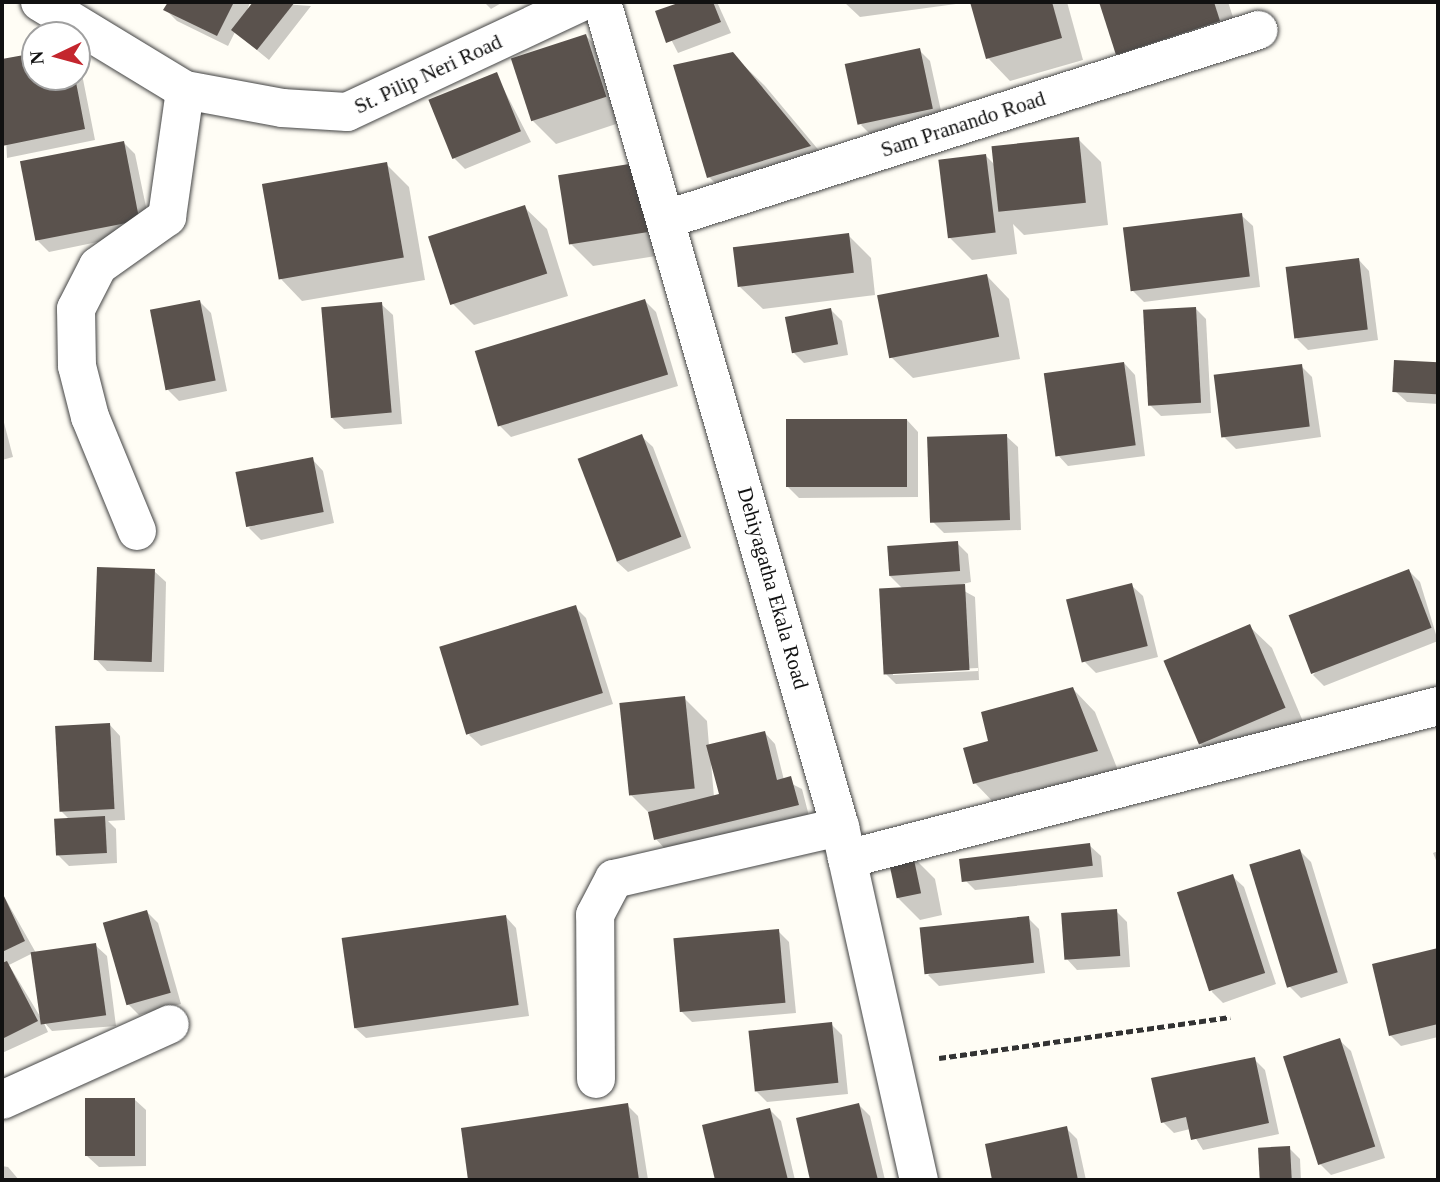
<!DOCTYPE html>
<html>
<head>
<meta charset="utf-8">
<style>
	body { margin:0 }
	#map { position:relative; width:1440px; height:1182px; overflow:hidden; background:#fffdf5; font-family:"Times New Roman",serif }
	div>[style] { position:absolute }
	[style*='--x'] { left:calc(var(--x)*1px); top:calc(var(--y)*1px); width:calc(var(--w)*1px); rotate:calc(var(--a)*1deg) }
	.shadow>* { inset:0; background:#0003 }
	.building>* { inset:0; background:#5a524d; transform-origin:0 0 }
	.path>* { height:4.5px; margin-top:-2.25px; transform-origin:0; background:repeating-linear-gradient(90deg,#333 0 7px,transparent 0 10.5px) }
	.roads { filter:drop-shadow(0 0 2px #444) drop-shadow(0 0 2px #444) }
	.minor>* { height:38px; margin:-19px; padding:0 19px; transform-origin:19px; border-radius:19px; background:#fff }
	span { translate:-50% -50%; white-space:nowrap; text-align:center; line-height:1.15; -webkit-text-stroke:7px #fff; paint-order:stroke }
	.street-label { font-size:21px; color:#111 }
	.frame { position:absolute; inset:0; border:4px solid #111; pointer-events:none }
	.north { position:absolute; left:21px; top:21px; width:70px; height:70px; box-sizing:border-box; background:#fff; border:2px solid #a0a0a0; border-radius:50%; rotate:265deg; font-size:19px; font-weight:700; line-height:28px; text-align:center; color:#111 }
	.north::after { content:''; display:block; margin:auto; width:24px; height:32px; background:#c4262e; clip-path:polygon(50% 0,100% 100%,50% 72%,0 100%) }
</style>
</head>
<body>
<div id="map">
	<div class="shadow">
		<div style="clip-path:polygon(170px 2px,250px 2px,246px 14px,256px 2px,311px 6px,269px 60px,235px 32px,228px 46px,177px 21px,166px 10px)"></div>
		<div style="clip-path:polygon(484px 2px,503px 2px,491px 9px)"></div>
		<div style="clip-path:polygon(686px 2px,717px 2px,731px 33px,678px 53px,657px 12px)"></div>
		<div style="clip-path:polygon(844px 2px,956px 2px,956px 4px,860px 17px)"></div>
		<div style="clip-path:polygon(972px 2px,1067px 2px,1083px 60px,1010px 81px,988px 58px)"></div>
		<div style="clip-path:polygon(1101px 2px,1228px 2px,1242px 44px,1140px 77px,1118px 54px)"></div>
		<div style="clip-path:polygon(586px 36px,608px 58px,628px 120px,556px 144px,533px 121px)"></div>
		<div style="clip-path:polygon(919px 50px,930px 61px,943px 120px,872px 136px,861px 125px)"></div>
		<div style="clip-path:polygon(35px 54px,35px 77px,77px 77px,79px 59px,95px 140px,7px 158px,2px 61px)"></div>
		<div style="clip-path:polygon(732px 54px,765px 86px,842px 178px,741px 209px,709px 177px)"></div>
		<div style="clip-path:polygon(496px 74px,531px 142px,465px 169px,454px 158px)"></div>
		<div style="clip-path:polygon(1078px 139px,1101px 162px,1108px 225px,1024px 235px,1013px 224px,1017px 254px,972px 260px,949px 237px,985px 155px,996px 166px)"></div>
		<div style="clip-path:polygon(124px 143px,135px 154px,151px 231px,49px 252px,38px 241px)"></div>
		<div style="clip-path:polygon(386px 164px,409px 187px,425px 280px,302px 301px,280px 278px)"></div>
		<div style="clip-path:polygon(642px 164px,675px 253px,593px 266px,571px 244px)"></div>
		<div style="clip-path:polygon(524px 207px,547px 229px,568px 296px,474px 325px,452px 303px)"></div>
		<div style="clip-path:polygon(1241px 215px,1253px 226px,1260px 287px,1144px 302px,1133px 291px)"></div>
		<div style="clip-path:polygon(848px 235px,871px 258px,875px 295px,763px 309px,740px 287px)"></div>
		<div style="clip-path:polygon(1358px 259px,1369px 271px,1378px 340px,1308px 350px,1297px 339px)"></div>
		<div style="clip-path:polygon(987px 276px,1009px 299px,1020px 359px,913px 378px,890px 356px)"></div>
		<div style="clip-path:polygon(645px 301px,656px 312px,678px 386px,511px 437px,500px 426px)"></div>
		<div style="clip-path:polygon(200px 302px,211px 313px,227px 391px,179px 401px,168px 390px)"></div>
		<div style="clip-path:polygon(381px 304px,393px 315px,402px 424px,344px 429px,332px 418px)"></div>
		<div style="clip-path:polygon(1195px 308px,1206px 319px,1211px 413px,1161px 416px,1150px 405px)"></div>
		<div style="clip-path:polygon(831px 310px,842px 321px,848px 355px,804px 363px,793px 352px)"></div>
		<div style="clip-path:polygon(1396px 362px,1438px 364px,1438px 404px,1407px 402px,1395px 391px)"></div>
		<div style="clip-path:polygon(1124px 363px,1135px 375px,1145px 456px,1068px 466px,1057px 454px)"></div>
		<div style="clip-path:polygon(1301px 366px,1312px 377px,1321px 437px,1236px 449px,1224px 437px)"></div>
		<div style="clip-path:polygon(2px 415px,13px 457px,2px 460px)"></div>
		<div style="clip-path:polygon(907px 420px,918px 432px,918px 497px,799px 498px,787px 486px)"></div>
		<div style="clip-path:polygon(641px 436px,653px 447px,691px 548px,628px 572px,616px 561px)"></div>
		<div style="clip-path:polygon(1006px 436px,1018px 447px,1021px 530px,944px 533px,933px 522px)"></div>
		<div style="clip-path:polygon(312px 459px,323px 471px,334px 523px,261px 540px,249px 528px)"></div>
		<div style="clip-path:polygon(evenodd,957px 543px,968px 554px,971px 582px,955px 586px,975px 597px,979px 680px,896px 684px,885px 673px,903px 589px,890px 576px,957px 543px,978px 668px,978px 671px,893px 675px,893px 672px,978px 668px)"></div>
		<div style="clip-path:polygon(154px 571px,166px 582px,164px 672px,107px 671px,96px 659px)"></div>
		<div style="clip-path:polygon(1409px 571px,1420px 582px,1438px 641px,1324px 686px,1313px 675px)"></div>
		<div style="clip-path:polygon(1131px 585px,1143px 596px,1158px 657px,1096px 673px,1085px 662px)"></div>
		<div style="clip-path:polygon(575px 607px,586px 618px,613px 704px,481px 746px,469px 735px)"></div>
		<div style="clip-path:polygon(1249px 626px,1272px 648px,1307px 731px,1224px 767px,1201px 744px,1166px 662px)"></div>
		<div style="clip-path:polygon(1073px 689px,1095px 712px,1119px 773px,997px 806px,975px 783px)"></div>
		<div style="clip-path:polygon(evenodd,684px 698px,707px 721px,709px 746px,764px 732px,775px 744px,784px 780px,802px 789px,809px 816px,667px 851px,656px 839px,650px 814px,630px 794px,684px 698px,711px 763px,721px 795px,714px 797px,711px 763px)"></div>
		<div style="clip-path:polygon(109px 724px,120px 736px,125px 820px,108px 821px,116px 829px,117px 863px,69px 866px,58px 855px,69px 819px,61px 811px)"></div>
		<div style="clip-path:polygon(1089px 845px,1101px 856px,1103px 877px,975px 890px,964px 879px)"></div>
		<div style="clip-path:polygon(1300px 851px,1311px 862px,1348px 983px,1301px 998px,1290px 987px)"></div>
		<div style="clip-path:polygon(1438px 851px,1438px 865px,1433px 853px)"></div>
		<div style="clip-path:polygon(913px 857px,935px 879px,942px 915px,920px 920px,898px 898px)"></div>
		<div style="clip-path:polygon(1232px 876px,1244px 887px,1276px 984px,1223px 1003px,1212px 992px)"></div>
		<div style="clip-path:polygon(evenodd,2px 893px,36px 953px,95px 945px,107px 956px,116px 1026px,52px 1031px,43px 1021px,48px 1032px,2px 1053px,2px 893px,33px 953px,41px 1018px,9px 965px,33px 953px)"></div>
		<div style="clip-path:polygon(146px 911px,158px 923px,181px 1004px,139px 1015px,128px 1004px)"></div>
		<div style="clip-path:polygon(1116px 911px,1127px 922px,1130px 967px,1077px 970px,1066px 958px)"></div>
		<div style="clip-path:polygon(505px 916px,516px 928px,529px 1016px,366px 1038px,354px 1027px)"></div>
		<div style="clip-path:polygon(1028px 918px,1039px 929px,1045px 973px,939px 986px,928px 975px)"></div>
		<div style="clip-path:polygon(778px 931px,789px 942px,796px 1013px,692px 1022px,681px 1011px)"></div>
		<div style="clip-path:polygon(1438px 950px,1438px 1037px,1401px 1046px,1390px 1035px,1374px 965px)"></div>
		<div style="clip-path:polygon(831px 1024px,842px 1035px,848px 1094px,767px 1102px,756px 1091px)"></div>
		<div style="clip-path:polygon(1339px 1040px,1351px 1051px,1385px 1158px,1331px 1175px,1320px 1164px)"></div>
		<div style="clip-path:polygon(1254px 1059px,1265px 1070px,1279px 1134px,1203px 1150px,1190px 1129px,1174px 1133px,1163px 1122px)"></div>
		<div style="clip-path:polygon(134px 1099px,146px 1110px,146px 1166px,99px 1167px,87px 1156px)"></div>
		<div style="clip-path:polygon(627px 1105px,638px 1116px,648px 1180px,470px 1180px,463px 1129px)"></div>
		<div style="clip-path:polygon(859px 1105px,870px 1116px,885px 1180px,812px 1180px,798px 1120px)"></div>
		<div style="clip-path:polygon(770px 1110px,781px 1121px,795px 1180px,717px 1180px,704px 1126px)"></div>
		<div style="clip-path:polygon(1066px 1128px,1077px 1139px,1086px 1180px,994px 1180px,987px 1145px)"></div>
		<div style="clip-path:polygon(1289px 1148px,1300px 1159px,1301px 1180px,1262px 1180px,1260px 1150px)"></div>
		<div style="clip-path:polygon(2px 1166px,8px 1167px,19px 1180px,2px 1180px)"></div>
	</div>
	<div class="building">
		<div style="clip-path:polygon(168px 2px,234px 2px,217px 36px,163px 10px)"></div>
		<div style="clip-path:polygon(253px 2px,295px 2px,257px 50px,231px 30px)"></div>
		<div style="clip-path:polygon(681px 2px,713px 2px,721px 22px,666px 43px,655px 11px)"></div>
		<div style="clip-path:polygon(970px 2px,1052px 2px,1062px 38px,986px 59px)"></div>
		<div style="clip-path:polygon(1099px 2px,1214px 2px,1220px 21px,1116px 55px)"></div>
		<div style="left:586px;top:34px;width:66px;height:79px;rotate:72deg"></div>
		<div style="left:920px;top:48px;width:62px;height:77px;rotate:78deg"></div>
		<div style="clip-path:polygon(733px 52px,811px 146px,707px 178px,673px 65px)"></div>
		<div style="clip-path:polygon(35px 53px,35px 77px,75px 77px,85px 129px,2px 146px,2px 59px)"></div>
		<div style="left:497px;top:72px;width:64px;height:74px;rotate:68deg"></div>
		<div style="left:1079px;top:137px;width:66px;height:88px;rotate:84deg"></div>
		<div style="left:124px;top:141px;width:81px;height:106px;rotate:79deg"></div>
		<div style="left:986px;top:154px;width:79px;height:48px;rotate:83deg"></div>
		<div style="left:387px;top:162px;width:97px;height:127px;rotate:80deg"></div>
		<div style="left:642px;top:162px;width:70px;height:85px;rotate:81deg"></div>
		<div style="left:525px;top:205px;width:72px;height:102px;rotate:72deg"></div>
		<div style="left:1242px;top:213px;width:64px;height:120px;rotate:83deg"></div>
		<div style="left:849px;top:233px;width:40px;height:117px;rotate:83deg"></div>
		<div style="left:1359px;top:258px;width:72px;height:74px;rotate:83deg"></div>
		<div style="left:987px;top:274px;width:64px;height:112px;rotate:79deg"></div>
		<div style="left:645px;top:299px;width:79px;height:178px;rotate:73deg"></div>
		<div style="left:200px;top:300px;width:82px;height:51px;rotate:79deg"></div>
		<div style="left:382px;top:302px;width:111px;height:61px;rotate:85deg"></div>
		<div style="left:1196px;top:307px;width:96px;height:53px;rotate:87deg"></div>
		<div style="left:831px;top:308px;width:37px;height:47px;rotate:79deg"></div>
		<div style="left:1394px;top:360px;width:44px;height:32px;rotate:3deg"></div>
		<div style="left:1124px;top:362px;width:84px;height:81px;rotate:82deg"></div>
		<div style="left:1302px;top:364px;width:63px;height:89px;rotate:83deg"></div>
		<div style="left:786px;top:419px;width:121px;height:68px"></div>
		<div style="left:642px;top:434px;width:110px;height:69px;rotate:69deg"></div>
		<div style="left:1007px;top:434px;width:86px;height:80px;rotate:88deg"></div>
		<div style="left:313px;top:457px;width:56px;height:79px;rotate:79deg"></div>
		<div style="left:958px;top:541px;width:30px;height:71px;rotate:86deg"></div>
		<div style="left:97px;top:567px;width:58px;height:93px;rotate:2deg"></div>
		<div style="left:1409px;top:569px;width:63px;height:129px;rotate:69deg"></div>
		<div style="left:1132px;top:583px;width:65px;height:68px;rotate:76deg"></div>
		<div style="left:965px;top:584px;width:86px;height:86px;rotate:87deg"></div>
		<div style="left:576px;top:605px;width:92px;height:143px;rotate:73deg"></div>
		<div style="left:1250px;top:624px;width:91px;height:94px;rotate:67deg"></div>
		<div style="clip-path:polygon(1073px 687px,1098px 751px,973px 784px,963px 748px,988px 741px,981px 712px)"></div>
		<div style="left:685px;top:696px;width:93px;height:66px;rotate:84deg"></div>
		<div style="left:110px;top:723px;width:86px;height:55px;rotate:87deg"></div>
		<div style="clip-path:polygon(765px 731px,777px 780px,791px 776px,799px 805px,654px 840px,648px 812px,719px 794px,706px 745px)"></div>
		<div style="left:105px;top:816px;width:37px;height:51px;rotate:87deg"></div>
		<div style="left:1090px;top:843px;width:23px;height:132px;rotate:83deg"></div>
		<div style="left:1300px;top:849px;width:129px;height:53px;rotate:73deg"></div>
		<div style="left:913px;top:855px;width:39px;height:25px;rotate:78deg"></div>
		<div style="left:1233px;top:874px;width:104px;height:59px;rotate:72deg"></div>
		<div style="clip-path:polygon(2px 892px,25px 941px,2px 952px)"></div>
		<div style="left:1117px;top:909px;width:47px;height:56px;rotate:86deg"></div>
		<div style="left:147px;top:910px;width:86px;height:46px;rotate:74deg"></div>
		<div style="left:506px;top:915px;width:91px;height:166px;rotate:82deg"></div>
		<div style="left:1029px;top:916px;width:47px;height:110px;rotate:84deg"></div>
		<div style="left:779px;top:929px;width:74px;height:106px;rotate:85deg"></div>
		<div style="left:96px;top:943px;width:73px;height:66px;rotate:82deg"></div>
		<div style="clip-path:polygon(1438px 948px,1438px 1024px,1389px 1036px,1372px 964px)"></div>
		<div style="clip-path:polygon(7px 961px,38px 1021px,2px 1039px,2px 963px)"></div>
		<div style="left:832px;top:1022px;width:61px;height:84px;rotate:84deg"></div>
		<div style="left:1340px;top:1038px;width:114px;height:60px;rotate:72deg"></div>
		<div style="clip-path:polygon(1255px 1057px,1269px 1123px,1191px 1140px,1186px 1117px,1161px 1123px,1151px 1078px)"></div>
		<div style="left:85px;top:1098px;width:50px;height:58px"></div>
		<div style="clip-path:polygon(628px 1103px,639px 1180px,468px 1180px,461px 1128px)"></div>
		<div style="clip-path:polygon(859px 1103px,878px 1180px,810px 1180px,796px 1118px)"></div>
		<div style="clip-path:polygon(770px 1108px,788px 1180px,715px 1180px,702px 1125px)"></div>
		<div style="clip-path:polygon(1067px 1126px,1078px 1180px,992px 1180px,985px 1144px)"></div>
		<div style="left:1290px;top:1146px;width:34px;height:32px;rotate:87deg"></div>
	</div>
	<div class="path">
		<div style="--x:939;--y:1058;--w:294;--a:-8"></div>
	</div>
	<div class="roads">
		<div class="minor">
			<div style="--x:40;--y:2;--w:170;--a:31.3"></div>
			<div style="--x:185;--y:90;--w:99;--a:10.5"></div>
			<div style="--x:282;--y:108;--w:65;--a:3.5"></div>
			<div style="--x:347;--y:112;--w:259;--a:-25.1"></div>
			<div style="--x:602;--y:2;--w:859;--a:73.91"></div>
			<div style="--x:840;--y:827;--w:362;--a:77.4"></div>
			<div style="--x:667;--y:219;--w:621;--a:-17.71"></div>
			<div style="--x:137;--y:531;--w:123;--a:-112.4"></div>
			<div style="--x:90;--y:417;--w:53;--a:-104.3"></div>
			<div style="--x:77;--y:366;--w:57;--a:-91"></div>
			<div style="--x:76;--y:309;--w:48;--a:-62.9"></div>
			<div style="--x:98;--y:266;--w:85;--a:-35.4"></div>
			<div style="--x:167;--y:217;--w:128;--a:-81.9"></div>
			<div style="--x:847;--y:859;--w:610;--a:-14.51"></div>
			<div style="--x:596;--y:1079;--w:164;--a:-90.3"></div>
			<div style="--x:595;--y:915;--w:41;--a:-62.2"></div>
			<div style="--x:614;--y:879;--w:232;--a:-13"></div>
			<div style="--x:2;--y:1100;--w:184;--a:-24.3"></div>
		</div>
	</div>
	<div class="street-label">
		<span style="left:428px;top:74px;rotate:-25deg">St. Pilip Neri Road</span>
		<span style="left:963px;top:124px;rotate:-18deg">Sam Pranando Road</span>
		<span style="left:773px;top:588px;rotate:74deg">Dehiyagatha Ekala Road</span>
	</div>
	<div class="frame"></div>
	<div class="north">N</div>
</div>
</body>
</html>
